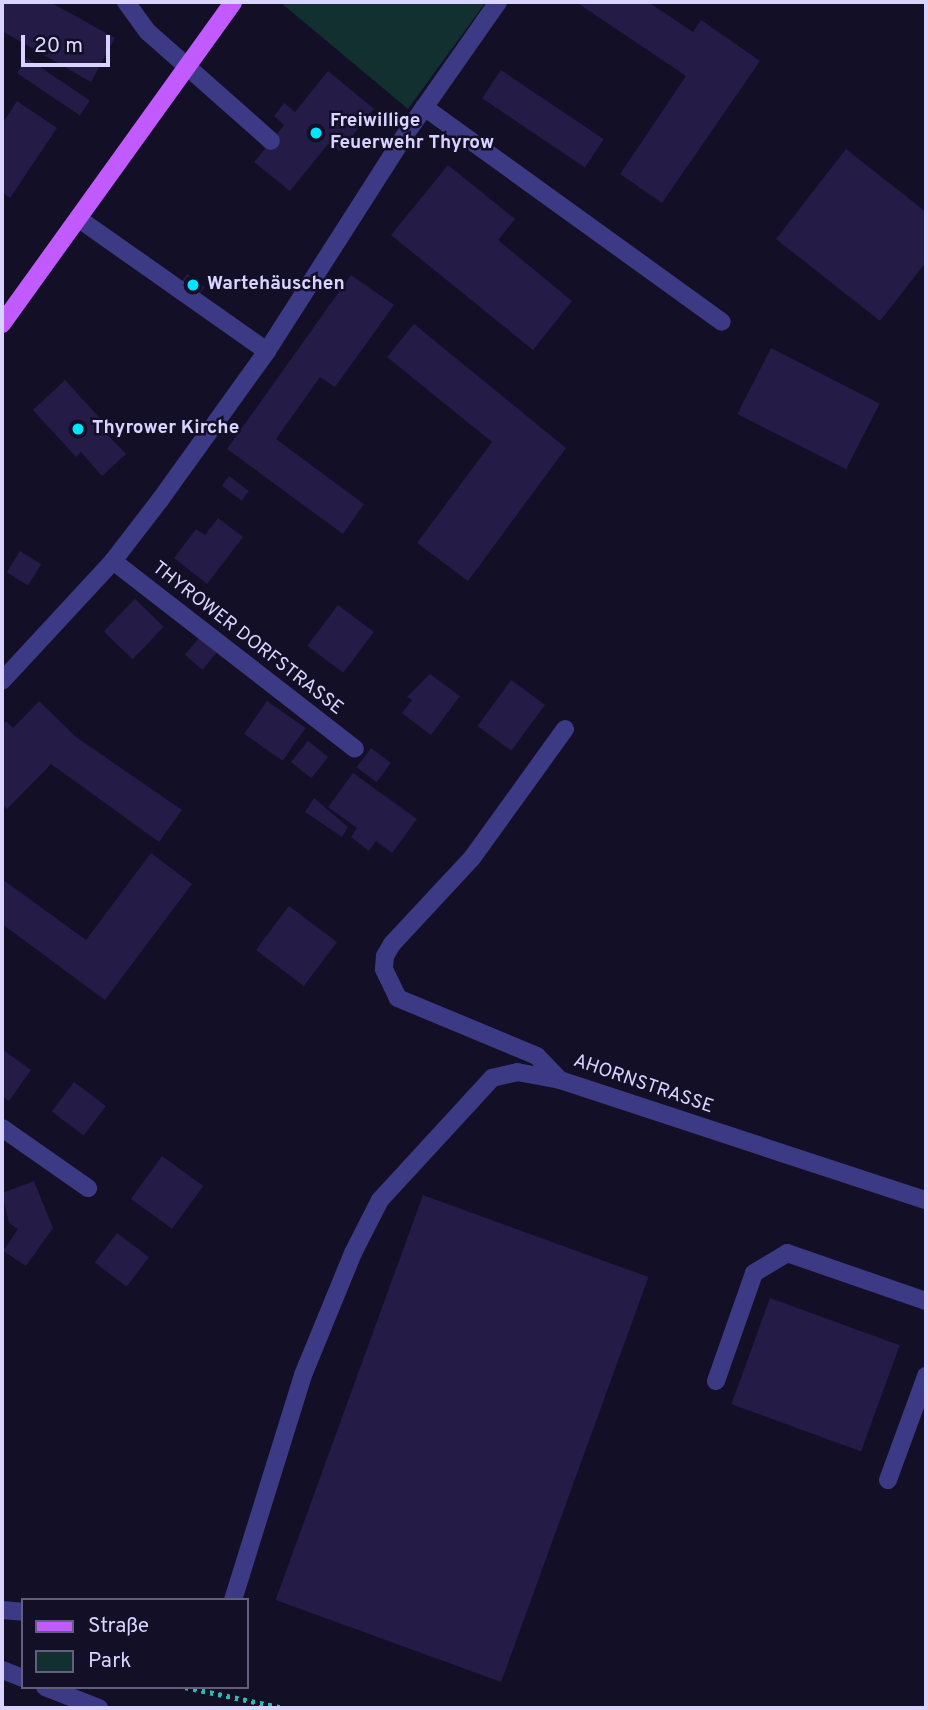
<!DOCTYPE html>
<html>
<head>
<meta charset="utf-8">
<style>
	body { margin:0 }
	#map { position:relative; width:928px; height:1710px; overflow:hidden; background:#130f26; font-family:Overpass,sans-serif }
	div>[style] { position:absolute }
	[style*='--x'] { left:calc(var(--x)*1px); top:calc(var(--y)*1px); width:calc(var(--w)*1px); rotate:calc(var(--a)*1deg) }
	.green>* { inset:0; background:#12302f }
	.building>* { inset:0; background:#241b47; transform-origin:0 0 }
	.path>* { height:4.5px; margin-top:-2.25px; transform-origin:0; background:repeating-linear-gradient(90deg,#2fb8b0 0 3.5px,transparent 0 8.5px) }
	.minor>* { height:18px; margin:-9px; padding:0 9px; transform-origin:9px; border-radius:9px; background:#3d3a85 }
	.major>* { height:18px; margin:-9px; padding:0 9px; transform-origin:9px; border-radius:9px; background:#c25bff }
	.dots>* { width:19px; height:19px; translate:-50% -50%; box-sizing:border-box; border:4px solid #130f26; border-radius:50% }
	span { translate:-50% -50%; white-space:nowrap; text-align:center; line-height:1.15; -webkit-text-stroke:5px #130f26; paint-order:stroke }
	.poi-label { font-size:19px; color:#d9d4ff; font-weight:700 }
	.left { translate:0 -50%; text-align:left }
	.street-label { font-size:19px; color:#d9d4ff }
	.frame { position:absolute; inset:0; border:4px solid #d9d4ff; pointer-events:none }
	.legend { position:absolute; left:21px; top:1598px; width:228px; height:91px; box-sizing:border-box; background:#130f26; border:2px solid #625e7d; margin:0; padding:9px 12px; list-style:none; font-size:21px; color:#d9d4ff }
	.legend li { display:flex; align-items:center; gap:14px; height:35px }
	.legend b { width:35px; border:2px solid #625e7d }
	.scale { position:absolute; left:21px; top:35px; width:89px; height:32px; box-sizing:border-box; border:4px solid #d9d4ff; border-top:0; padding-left:9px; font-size:21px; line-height:24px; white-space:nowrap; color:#d9d4ff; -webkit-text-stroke:5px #130f26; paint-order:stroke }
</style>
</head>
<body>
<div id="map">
	<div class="green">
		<div style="clip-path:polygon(280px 2px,486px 2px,408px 109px)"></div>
	</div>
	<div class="building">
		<div style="clip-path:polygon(2px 2px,50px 2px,115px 38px,91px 82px,2px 31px)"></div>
		<div style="clip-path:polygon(576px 2px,648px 2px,693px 32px,701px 20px,760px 61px,662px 203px,620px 174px,686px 76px)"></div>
		<div style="left:27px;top:58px;width:76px;height:18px;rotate:34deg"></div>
		<div style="left:501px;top:70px;width:124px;height:34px;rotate:34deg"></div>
		<div style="clip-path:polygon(328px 71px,374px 109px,340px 151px,329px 143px,290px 191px,254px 162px,284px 125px,274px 116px,284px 103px,295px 112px)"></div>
		<div style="clip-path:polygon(17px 101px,57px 128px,10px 198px,2px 192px,2px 124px)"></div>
		<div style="clip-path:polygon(846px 149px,926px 212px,926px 262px,880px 321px,776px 239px)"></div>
		<div style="clip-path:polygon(448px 165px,515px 219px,498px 240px,572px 301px,533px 350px,391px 235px)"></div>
		<div style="left:187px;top:274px;width:22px;height:11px;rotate:36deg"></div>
		<div style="clip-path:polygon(351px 275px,394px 305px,335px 387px,320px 377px,276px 439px,364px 504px,343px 534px,227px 449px)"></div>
		<div style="clip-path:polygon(414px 324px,566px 448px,468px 581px,417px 543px,492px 442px,387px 357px)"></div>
		<div style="left:771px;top:348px;width:122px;height:74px;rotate:27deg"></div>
		<div style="clip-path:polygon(65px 380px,108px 427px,104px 431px,126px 454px,102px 476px,81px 452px,76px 457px,33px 410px)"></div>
		<div style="left:229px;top:476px;width:25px;height:12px;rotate:37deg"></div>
		<div style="clip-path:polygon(218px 518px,243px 537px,207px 584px,174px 558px,196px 529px,205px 535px)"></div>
		<div style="left:20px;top:551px;width:25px;height:25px;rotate:32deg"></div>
		<div style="left:135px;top:599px;width:40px;height:45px;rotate:44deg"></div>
		<div style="left:338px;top:605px;width:45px;height:51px;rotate:37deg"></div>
		<div style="left:199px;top:638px;width:23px;height:22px;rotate:40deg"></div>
		<div style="clip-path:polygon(430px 674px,460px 696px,431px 735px,402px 713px,412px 700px,407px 697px)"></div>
		<div style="left:511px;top:680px;width:42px;height:57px;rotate:36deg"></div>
		<div style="clip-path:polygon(39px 701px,76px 737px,182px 810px,159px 842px,51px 764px,7px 809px,2px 804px,2px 725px,6px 721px,13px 728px)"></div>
		<div style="left:267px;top:701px;width:47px;height:40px;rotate:35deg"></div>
		<div style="left:308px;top:741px;width:26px;height:27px;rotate:39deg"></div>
		<div style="left:371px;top:748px;width:25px;height:24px;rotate:37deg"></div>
		<div style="clip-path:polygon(353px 773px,417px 819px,392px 853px,376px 841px,369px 851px,351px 837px,357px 828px,328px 807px)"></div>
		<div style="clip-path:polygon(314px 798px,348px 827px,342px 837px,305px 812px)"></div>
		<div style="clip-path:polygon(151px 853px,192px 884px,105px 1000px,2px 924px,2px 879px,86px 940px)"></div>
		<div style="left:289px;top:906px;width:60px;height:55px;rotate:37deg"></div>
		<div style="clip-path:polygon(2px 1049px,31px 1070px,9px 1101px,2px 1096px)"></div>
		<div style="left:74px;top:1082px;width:40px;height:37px;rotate:37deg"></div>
		<div style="left:162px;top:1156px;width:51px;height:53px;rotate:36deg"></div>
		<div style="clip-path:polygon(34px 1181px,53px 1228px,26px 1266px,3px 1251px,18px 1229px,9px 1223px,2px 1193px)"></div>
		<div style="left:423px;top:1195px;width:240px;height:431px;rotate:20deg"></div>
		<div style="left:117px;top:1233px;width:40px;height:37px;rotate:37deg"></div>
		<div style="left:770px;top:1298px;width:138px;height:113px;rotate:20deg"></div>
	</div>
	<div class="path">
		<div style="--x:185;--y:1687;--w:101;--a:12"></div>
	</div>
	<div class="minor">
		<div style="--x:126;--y:2;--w:37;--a:54"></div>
		<div style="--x:148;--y:32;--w:164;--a:41.5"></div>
		<div style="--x:424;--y:107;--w:367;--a:35.8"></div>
		<div style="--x:79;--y:219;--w:230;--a:35.1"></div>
		<div style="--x:113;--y:561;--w:306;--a:37.8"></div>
		<div style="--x:2;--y:681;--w:163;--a:-47.2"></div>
		<div style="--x:113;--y:561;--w:77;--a:-52.4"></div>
		<div style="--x:160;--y:500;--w:183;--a:-54.3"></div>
		<div style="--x:267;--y:351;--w:260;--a:-57.4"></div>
		<div style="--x:407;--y:132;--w:159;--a:-55"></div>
		<div style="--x:560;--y:1080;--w:33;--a:-134"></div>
		<div style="--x:537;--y:1056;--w:151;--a:-157.4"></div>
		<div style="--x:398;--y:998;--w:32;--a:-116"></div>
		<div style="--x:384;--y:969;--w:13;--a:-86"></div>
		<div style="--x:385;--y:956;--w:14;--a:-60"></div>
		<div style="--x:392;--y:944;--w:117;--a:-47.1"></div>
		<div style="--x:472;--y:858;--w:159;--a:-54.2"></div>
		<div style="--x:2;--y:1128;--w:105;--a:34.9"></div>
		<div style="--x:716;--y:1381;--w:114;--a:-70.6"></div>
		<div style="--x:754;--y:1273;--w:39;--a:-31"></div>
		<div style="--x:787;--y:1253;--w:147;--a:19.1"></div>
		<div style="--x:888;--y:1480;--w:111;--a:-69.9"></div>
		<div style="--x:233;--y:1600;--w:236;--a:-72.7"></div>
		<div style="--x:303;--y:1375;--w:132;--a:-67.7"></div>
		<div style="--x:353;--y:1253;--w:59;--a:-63"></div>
		<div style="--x:380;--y:1200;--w:166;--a:-47.4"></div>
		<div style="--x:492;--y:1078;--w:26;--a:-13"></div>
		<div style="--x:517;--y:1072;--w:44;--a:10.5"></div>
		<div style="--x:560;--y:1080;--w:385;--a:18.2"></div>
		<div style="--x:2;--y:1610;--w:21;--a:5"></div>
		<div style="--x:2;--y:1670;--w:22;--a:21"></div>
		<div style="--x:45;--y:1687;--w:58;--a:21.3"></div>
	</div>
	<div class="major">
		<div style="--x:2;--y:324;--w:396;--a:-54.3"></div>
	</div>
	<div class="dots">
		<div style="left:316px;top:133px;background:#00e5ff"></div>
		<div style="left:193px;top:285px;background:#00e5ff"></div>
		<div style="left:78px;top:429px;background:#00e5ff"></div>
	</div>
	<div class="poi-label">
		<span class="left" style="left:330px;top:133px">Freiwillige<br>Feuerwehr Thyrow</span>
		<span class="left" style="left:207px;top:285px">Wartehäuschen</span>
		<span class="left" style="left:92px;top:429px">Thyrower Kirche</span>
	</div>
	<div class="street-label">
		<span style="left:247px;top:639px;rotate:38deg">THYROWER DORFSTRASSE</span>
		<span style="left:643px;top:1085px;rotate:19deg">AHORNSTRASSE</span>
	</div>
	<div class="frame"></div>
	<ul class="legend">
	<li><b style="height:9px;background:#c25bff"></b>Straße</li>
	<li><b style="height:19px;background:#12302f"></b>Park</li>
	</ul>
	<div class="scale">20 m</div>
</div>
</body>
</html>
